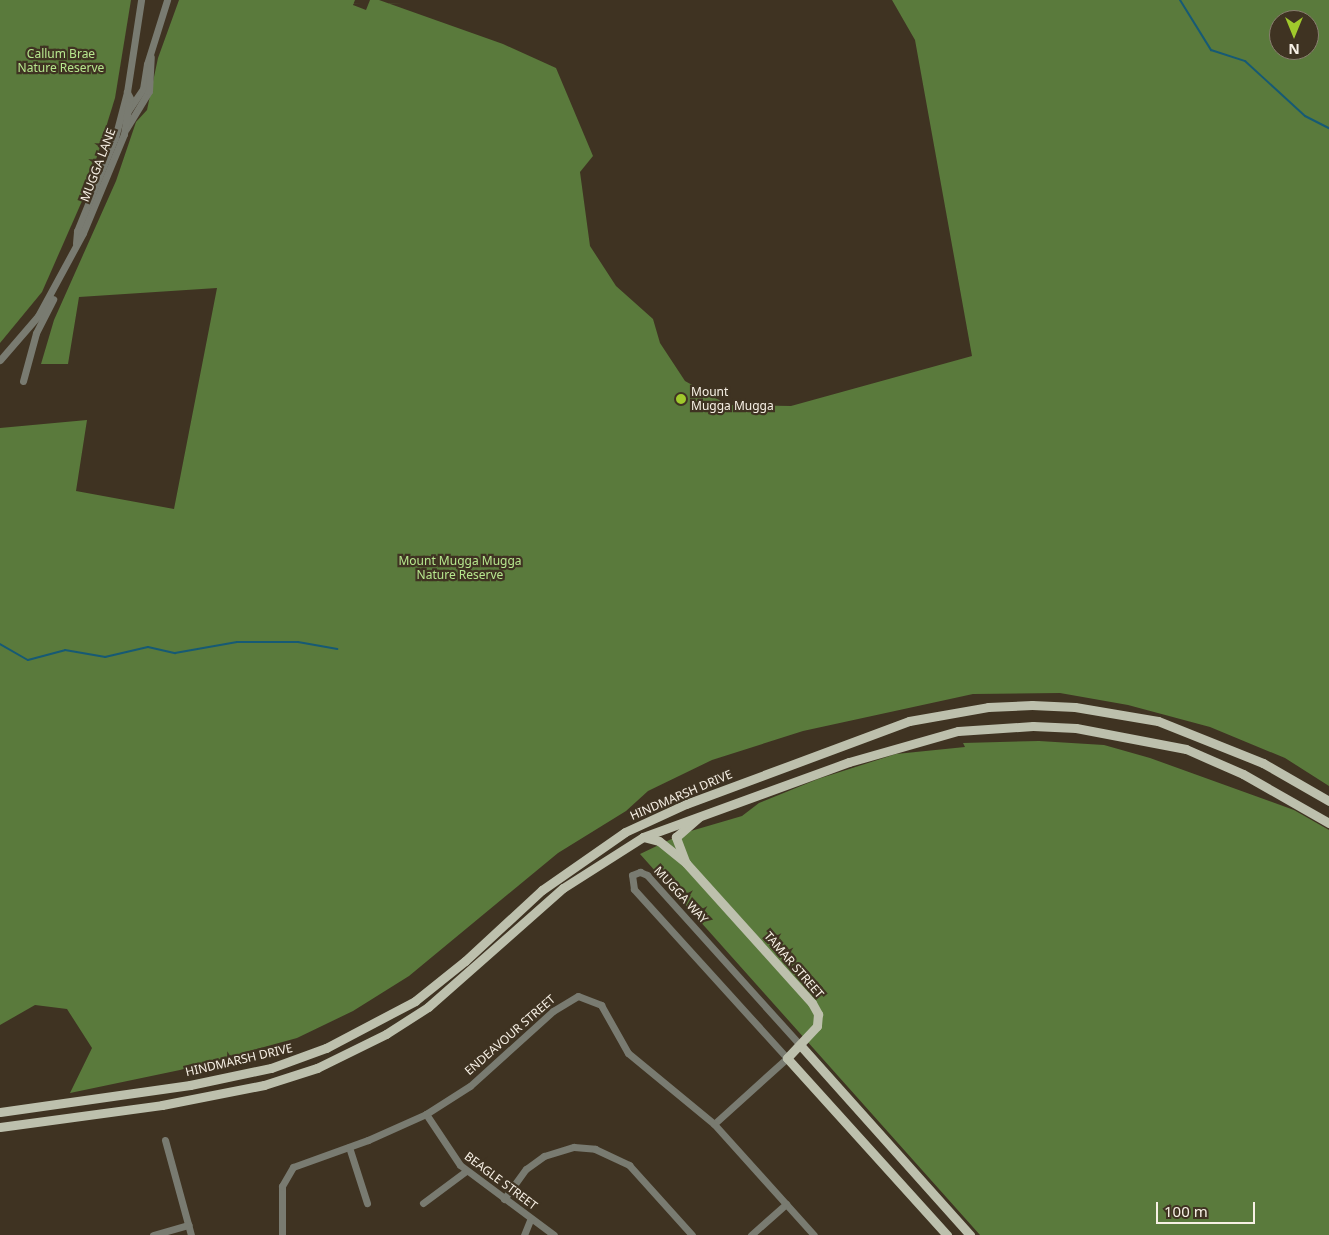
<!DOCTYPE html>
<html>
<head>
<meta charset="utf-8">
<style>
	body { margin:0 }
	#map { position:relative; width:1329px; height:1235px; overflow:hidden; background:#3f3322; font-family:"Noto Sans",sans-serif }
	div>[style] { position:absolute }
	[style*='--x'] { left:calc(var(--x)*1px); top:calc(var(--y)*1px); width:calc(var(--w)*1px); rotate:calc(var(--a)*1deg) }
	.forest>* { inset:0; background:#5a7a3c }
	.stream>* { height:2px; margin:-1px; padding:0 1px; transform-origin:1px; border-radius:1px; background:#165a75 }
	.minor>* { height:7px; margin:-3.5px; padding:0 3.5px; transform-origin:3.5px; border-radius:3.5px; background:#797b71 }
	.major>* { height:9px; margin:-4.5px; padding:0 4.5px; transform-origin:4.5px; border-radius:4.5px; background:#bdc0ad }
	.dots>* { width:14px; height:14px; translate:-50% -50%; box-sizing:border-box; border:2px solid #3f3322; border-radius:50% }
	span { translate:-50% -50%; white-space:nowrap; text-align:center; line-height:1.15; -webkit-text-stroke:4.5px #3f3322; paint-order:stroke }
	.park-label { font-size:12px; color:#b7e78e }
	.street-label { font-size:12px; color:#f7f0e5 }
	.poi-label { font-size:12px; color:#f7f0e5 }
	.left { translate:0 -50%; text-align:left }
	.north { position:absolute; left:1269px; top:10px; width:50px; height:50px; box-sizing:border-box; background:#3f3322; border:1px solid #897f70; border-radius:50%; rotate:180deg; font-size:14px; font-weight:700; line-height:20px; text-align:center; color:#f7f0e5 }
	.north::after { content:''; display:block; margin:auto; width:18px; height:22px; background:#a0c92c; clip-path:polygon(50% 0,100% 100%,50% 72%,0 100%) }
	.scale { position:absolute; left:1156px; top:1202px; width:99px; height:22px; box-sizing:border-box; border:2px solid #f7f0e5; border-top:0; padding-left:6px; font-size:15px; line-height:18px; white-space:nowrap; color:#f7f0e5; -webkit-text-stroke:4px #3f3322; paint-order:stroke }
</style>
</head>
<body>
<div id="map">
	<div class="forest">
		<div style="clip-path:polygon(0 0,131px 0,115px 98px,86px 192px,42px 292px,0 343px)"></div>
		<div style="clip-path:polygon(evenodd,179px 0,355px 0,353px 5px,366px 10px,370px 0,379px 0,503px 44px,556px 68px,593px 156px,580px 172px,590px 246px,616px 286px,653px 319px,660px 343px,685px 381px,728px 405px,791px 406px,972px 356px,915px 40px,892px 0,1329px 0,1329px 786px,1285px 758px,1210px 727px,1128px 705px,1060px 693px,973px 694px,803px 731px,712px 760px,648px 791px,626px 811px,558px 853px,409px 976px,353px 1011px,297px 1038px,180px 1070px,70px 1093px,92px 1048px,67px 1009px,35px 1005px,0 1025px,0 428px,87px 420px,76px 491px,174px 509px,217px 288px,79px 297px,68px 364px,41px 364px,54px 320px,116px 181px,136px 122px,147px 110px,158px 58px,179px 0,1279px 20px,1309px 20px,1309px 50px,1279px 50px,1279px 20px)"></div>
		<div style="clip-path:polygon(1039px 741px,1104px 745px,1150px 758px,1294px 810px,1329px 830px,1329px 1235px,980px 1235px,640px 854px,684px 833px,742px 816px,759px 803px,818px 779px,896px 754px,965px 747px,963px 743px)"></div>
	</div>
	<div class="stream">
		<div style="--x:1180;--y:0;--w:59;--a:58.2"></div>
		<div style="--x:1211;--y:50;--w:36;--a:18"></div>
		<div style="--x:1245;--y:61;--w:81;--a:42.5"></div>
		<div style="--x:1305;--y:116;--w:27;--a:27"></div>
		<div style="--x:0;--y:644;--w:32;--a:30"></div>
		<div style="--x:28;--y:660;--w:38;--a:-15"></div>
		<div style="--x:65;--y:650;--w:41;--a:9.9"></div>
		<div style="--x:105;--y:657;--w:44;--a:-13.1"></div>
		<div style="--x:148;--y:647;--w:28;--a:13"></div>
		<div style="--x:175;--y:653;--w:63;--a:-10.1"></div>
		<div style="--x:237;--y:642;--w:61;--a:0"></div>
		<div style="--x:298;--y:642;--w:40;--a:10"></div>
	</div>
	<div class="minor">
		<div style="--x:128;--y:111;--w:27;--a:-56"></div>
		<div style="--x:143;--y:89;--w:25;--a:-81"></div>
		<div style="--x:147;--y:64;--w:67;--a:-72.6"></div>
		<div style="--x:126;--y:129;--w:44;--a:-58.8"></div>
		<div style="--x:149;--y:91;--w:34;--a:-87"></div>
		<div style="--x:76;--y:243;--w:12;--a:-85"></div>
		<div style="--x:77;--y:231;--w:100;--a:-67.8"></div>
		<div style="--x:115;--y:138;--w:48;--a:-75.4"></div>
		<div style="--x:127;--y:92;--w:93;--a:-81.3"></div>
		<div style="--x:0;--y:360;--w:58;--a:-49.2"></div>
		<div style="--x:38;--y:316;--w:94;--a:-61.5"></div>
		<div style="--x:83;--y:233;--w:107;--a:-67.5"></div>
		<div style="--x:124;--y:134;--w:36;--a:-81"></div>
		<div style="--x:130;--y:98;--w:7;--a:-117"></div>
		<div style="--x:23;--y:381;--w:50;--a:-74.8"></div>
		<div style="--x:36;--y:333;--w:38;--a:-63"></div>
		<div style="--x:426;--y:1114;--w:61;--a:56.3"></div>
		<div style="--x:460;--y:1165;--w:117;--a:36.7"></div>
		<div style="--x:714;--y:1124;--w:98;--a:-42.1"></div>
		<div style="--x:787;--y:1058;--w:228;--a:-132.2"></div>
		<div style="--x:634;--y:889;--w:14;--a:-98"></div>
		<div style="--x:632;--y:875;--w:9;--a:-21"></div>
		<div style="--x:640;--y:872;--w:8;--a:23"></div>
		<div style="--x:647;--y:875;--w:230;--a:48"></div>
		<div style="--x:165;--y:1140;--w:98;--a:74.7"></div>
		<div style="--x:349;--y:1147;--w:59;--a:72.2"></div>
		<div style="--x:504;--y:1199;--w:37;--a:-54"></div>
		<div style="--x:526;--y:1169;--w:22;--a:-36"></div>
		<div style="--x:544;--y:1156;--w:31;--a:-17"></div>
		<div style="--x:574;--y:1147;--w:21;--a:5"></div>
		<div style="--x:595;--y:1149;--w:38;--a:25"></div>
		<div style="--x:629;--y:1165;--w:94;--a:48"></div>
		<div style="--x:423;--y:1203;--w:54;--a:-36.7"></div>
		<div style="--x:153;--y:1235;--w:37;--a:-16"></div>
		<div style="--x:282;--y:1235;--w:49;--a:-90"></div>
		<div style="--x:282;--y:1186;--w:22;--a:-60"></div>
		<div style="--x:293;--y:1167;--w:80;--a:-19.8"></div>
		<div style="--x:368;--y:1140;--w:64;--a:-24.1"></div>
		<div style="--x:426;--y:1114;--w:52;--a:-32.5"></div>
		<div style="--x:470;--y:1086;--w:112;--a:-42.1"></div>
		<div style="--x:553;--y:1011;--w:29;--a:-31"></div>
		<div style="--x:578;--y:996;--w:25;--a:21"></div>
		<div style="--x:601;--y:1005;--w:55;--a:60.6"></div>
		<div style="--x:628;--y:1053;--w:112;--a:39.5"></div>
		<div style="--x:714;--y:1124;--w:149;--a:48"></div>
		<div style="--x:524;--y:1235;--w:18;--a:-68"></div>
		<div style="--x:751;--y:1235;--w:47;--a:-41.5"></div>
	</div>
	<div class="major">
		<div style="--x:643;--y:837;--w:16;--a:14"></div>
		<div style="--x:659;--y:841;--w:35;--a:39"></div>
		<div style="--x:686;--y:863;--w:188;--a:48"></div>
		<div style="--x:812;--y:1003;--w:13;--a:61"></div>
		<div style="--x:818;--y:1014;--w:12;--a:95"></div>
		<div style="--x:817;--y:1026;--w:44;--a:133.2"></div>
		<div style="--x:787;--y:1058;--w:239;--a:47.9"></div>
		<div style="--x:685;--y:861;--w:26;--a:-111"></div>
		<div style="--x:676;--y:837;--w:30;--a:-41"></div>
		<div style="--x:801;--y:1046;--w:254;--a:48.2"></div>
		<div style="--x:0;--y:1112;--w:192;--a:-8.1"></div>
		<div style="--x:190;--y:1085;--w:83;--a:-11.9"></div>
		<div style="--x:271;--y:1068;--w:59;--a:-20"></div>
		<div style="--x:326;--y:1048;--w:101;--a:-27.8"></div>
		<div style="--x:415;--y:1001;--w:64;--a:-38.7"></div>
		<div style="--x:465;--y:961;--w:105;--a:-42.7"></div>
		<div style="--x:542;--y:890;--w:101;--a:-34.9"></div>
		<div style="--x:625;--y:832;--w:67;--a:-24.7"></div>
		<div style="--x:686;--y:804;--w:238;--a:-20.4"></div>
		<div style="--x:909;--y:721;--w:80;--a:-10"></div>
		<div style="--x:988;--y:707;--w:44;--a:-2.6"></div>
		<div style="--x:1032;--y:705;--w:43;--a:2.7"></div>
		<div style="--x:1075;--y:707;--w:84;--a:9.6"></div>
		<div style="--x:1158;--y:721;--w:113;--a:21.8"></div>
		<div style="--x:1263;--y:763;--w:76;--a:29.9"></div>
		<div style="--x:0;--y:1127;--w:163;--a:-7.7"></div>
		<div style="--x:162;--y:1105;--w:104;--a:-11.1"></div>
		<div style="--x:264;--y:1085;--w:56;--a:-17.8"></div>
		<div style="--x:317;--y:1068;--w:77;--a:-26.2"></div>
		<div style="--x:386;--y:1034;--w:50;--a:-32.7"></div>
		<div style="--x:428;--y:1007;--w:180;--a:-41.4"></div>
		<div style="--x:563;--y:888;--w:95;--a:-32.5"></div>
		<div style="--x:643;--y:837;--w:219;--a:-20"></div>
		<div style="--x:849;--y:762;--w:113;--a:-15.9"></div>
		<div style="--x:958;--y:731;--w:75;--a:-3.8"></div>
		<div style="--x:1033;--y:726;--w:43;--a:2.7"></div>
		<div style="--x:1076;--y:728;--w:112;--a:10.8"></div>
		<div style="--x:1186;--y:749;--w:62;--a:23.7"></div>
		<div style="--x:1243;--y:774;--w:99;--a:29.7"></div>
	</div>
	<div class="dots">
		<div style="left:681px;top:399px;background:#a0c92c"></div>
	</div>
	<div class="park-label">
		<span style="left:61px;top:61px">Callum Brae<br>Nature Reserve</span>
		<span style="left:460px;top:568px">Mount Mugga Mugga<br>Nature Reserve</span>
	</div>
	<div class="street-label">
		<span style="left:98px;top:165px;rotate:-69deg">MUGGA LANE</span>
		<span style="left:681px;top:795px;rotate:-23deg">HINDMARSH DRIVE</span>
		<span style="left:681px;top:895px;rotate:47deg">MUGGA WAY</span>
		<span style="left:794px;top:965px;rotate:49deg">TAMAR STREET</span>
		<span style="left:510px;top:1035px;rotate:-41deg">ENDEAVOUR STREET</span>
		<span style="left:239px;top:1060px;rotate:-13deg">HINDMARSH DRIVE</span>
		<span style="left:501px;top:1181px;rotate:37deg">BEAGLE STREET</span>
	</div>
	<div class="poi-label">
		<span class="left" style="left:691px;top:399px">Mount<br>Mugga Mugga</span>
	</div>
	<div class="north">N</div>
	<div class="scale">100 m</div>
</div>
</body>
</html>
